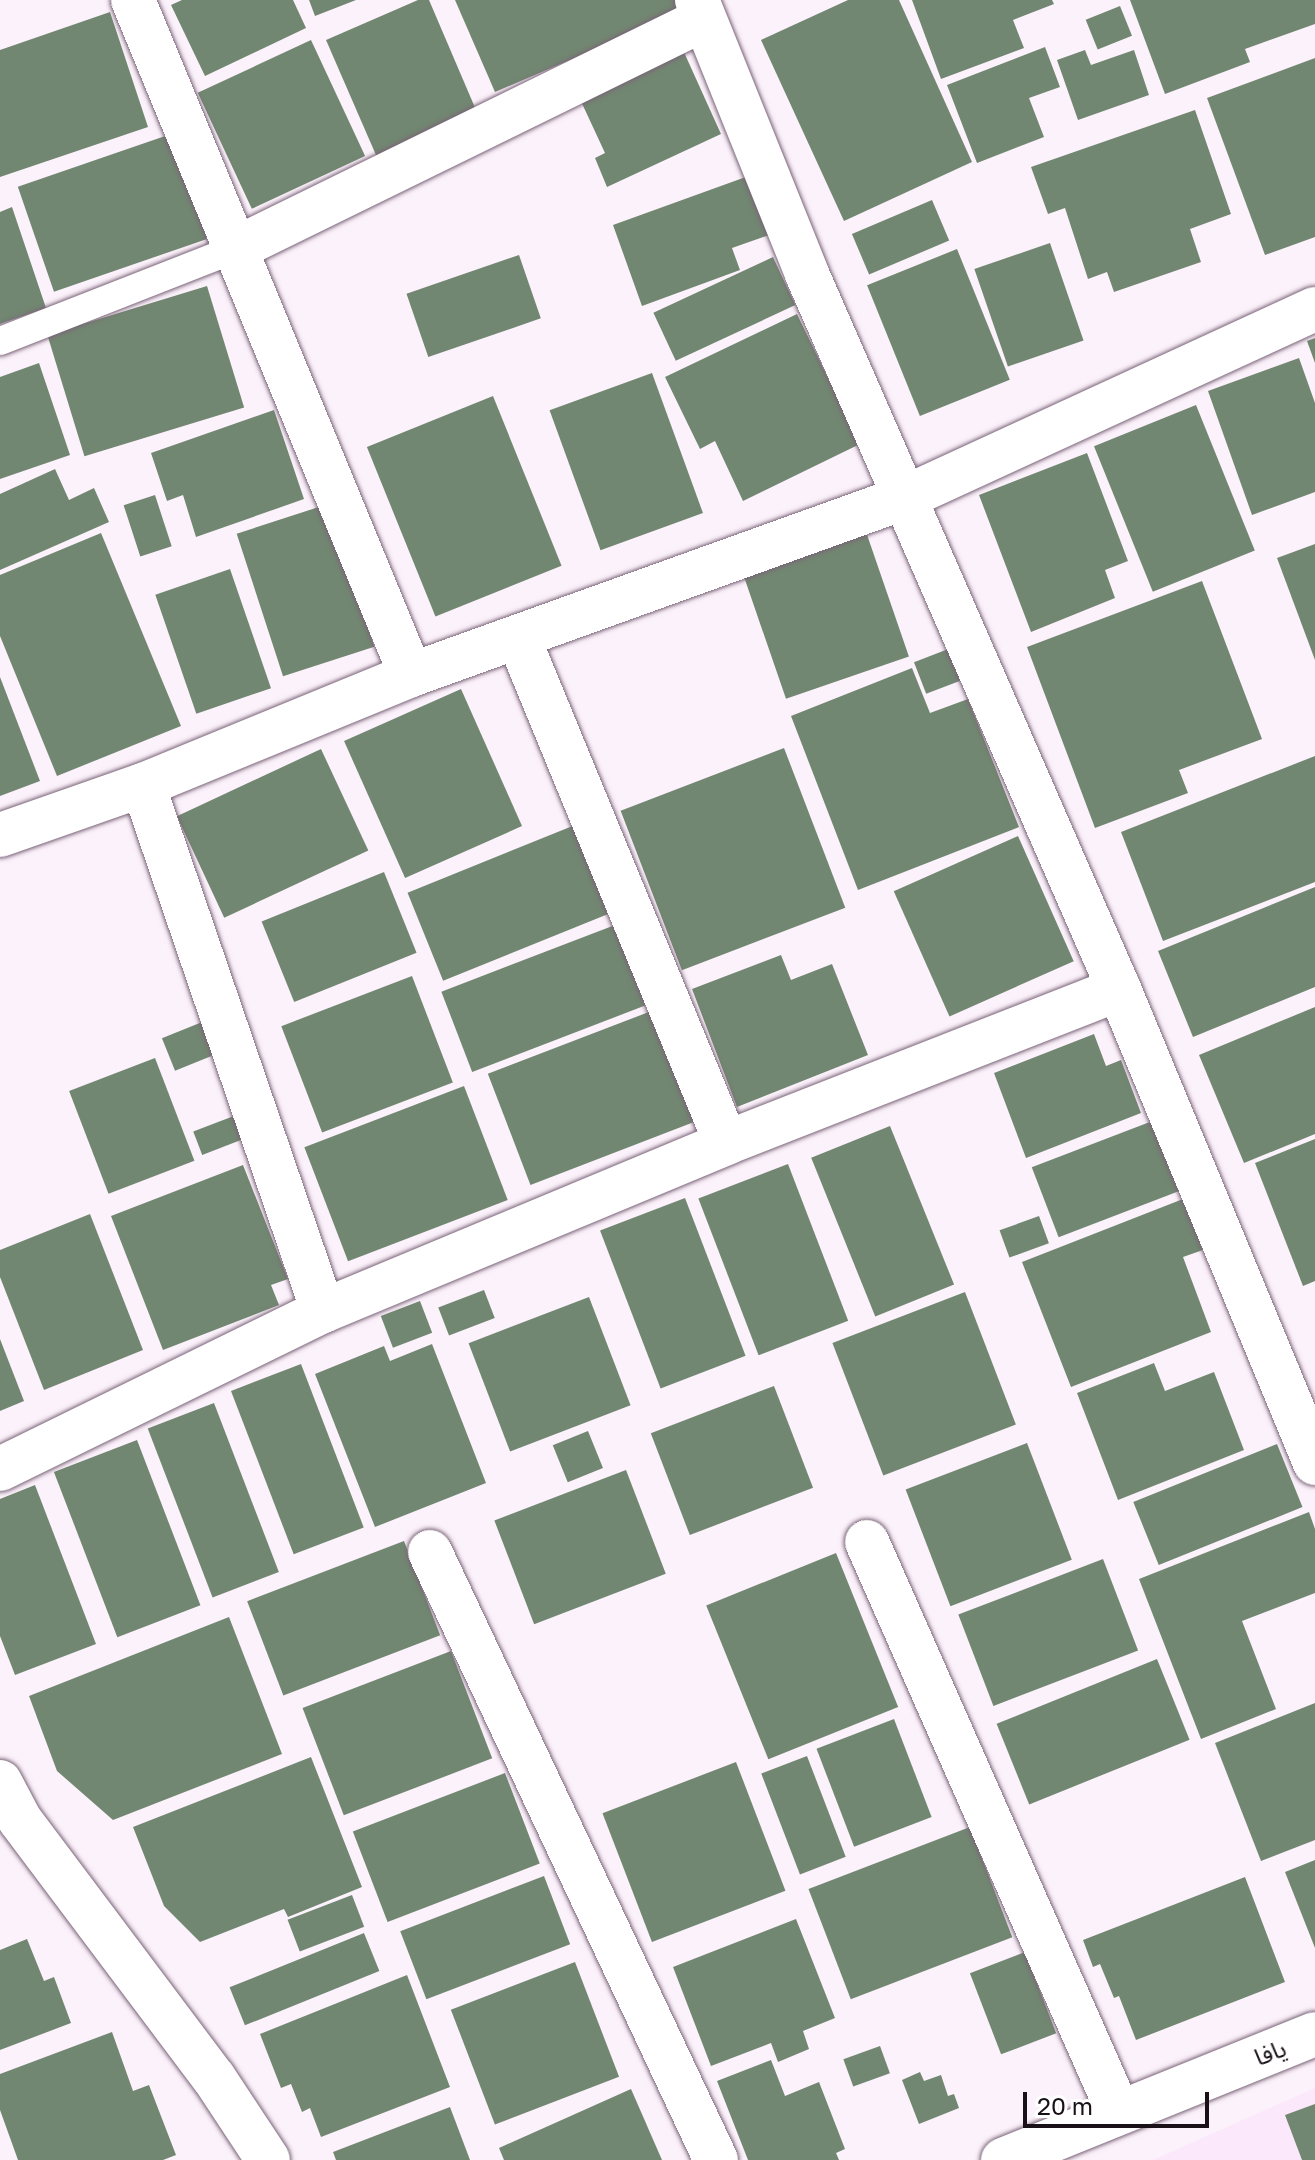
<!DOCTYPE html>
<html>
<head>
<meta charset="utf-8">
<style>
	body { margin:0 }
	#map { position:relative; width:1315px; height:2160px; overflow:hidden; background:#fcf2fb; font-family:"Golos Text","Noto Sans Arabic",sans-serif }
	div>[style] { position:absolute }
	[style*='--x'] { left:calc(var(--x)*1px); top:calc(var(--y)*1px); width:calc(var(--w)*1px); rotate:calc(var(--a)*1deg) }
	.built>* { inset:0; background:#fbe8fa }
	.building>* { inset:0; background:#728771; transform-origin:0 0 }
	.roads { filter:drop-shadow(0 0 2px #796378) drop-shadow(0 0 2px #796378) }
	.service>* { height:28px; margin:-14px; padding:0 14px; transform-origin:14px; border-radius:14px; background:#fff }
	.minor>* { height:44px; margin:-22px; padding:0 22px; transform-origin:22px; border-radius:22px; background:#fff }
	span { translate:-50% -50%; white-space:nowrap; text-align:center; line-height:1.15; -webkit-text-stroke:8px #fff; paint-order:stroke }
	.street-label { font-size:24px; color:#191018 }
	.scale { position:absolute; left:1023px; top:2092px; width:186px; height:36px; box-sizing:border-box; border:4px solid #191018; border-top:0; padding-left:10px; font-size:24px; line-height:28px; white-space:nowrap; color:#191018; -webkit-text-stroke:6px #fff; paint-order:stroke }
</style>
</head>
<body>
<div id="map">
	<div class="built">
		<div style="clip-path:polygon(1315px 2088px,1315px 2160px,1153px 2160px)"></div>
	</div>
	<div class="building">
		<div style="clip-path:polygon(182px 0,293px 0,306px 28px,205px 76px,171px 5px)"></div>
		<div style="clip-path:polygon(309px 0,356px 0,315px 16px)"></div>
		<div style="clip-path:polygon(418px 0,429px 0,479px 117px,379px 162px,326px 40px)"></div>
		<div style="clip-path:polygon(455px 0,679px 0,684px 11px,495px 92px)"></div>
		<div style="clip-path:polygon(848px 0,899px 0,972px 162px,844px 221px,761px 40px)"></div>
		<div style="clip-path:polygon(912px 0,1052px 0,1054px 4px,1013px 20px,1024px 48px,941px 79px)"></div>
		<div style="clip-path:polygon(1130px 0,1315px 0,1315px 24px,1245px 49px,1250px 62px,1165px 94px)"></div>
		<div style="left:1120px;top:6px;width:32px;height:37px;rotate:68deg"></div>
		<div style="clip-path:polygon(110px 12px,148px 127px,0 177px,0 50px)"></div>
		<div style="left:311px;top:40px;width:128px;height:125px;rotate:65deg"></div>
		<div style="clip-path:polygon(1045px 47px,1060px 87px,1029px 98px,1044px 137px,977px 163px,947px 85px)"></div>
		<div style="clip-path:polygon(683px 50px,721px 134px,607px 187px,595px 158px,605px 153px,579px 97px)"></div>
		<div style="clip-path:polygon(1085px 50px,1091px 65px,1134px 50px,1149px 95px,1078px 120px,1057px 60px)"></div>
		<div style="clip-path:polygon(1315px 58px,1315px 237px,1265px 255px,1207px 98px)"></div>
		<div style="clip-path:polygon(1195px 110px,1231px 214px,1190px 229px,1201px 262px,1114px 292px,1107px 272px,1088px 279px,1065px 208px,1048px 214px,1031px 167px)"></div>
		<div style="left:171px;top:134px;width:111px;height:162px;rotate:71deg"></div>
		<div style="clip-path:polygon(754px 174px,775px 233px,732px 248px,740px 270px,642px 306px,613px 225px)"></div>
		<div style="left:932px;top:200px;width:44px;height:87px;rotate:67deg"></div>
		<div style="clip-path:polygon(12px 207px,46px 308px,0 324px,0 212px)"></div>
		<div style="left:1050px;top:243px;width:103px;height:80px;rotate:71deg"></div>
		<div style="left:957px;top:249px;width:141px;height:97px;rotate:68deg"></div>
		<div style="left:519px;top:255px;width:67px;height:119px;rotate:71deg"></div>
		<div style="left:773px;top:257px;width:53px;height:132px;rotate:65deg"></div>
		<div style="left:207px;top:286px;width:127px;height:167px;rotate:73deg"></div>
		<div style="clip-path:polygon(797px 314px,860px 444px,743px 501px,715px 441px,700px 449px,665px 377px)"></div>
		<div style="clip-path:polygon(1315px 338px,1315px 363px,1307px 341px)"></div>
		<div style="clip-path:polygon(1299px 358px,1315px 403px,1315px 492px,1252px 515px,1208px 391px)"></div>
		<div style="clip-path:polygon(39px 363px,70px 455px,0 479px,0 377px)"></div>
		<div style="left:652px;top:373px;width:149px;height:109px;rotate:70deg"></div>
		<div style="left:493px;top:396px;width:183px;height:136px;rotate:68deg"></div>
		<div style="left:1196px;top:405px;width:157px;height:110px;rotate:68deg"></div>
		<div style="clip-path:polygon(274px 410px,304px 499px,196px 537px,183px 495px,167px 501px,151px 453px)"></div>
		<div style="clip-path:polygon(1087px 453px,1128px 561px,1105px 570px,1115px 598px,1031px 632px,979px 495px)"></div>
		<div style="clip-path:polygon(55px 469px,69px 500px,94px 488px,109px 522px,0 570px,0 494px)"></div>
		<div style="left:155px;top:495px;width:54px;height:33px;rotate:72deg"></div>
		<div style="left:328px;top:504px;width:150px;height:96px;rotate:72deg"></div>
		<div style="left:864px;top:526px;width:138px;height:130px;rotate:71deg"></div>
		<div style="clip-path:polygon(101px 533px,181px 726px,57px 776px,0 636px,0 575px)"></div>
		<div style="clip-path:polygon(1315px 544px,1315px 660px,1277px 558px)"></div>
		<div style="left:230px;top:569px;width:126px;height:79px;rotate:71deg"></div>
		<div style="clip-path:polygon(1202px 581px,1262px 739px,1179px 770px,1188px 793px,1095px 828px,1027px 647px)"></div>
		<div style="left:956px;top:646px;width:34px;height:45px;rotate:69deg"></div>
		<div style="clip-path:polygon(912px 668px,930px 713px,968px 699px,1019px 827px,858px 890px,791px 716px)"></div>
		<div style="clip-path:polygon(0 677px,40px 781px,0 796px)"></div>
		<div style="left:461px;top:689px;width:150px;height:128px;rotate:66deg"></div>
		<div style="left:784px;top:748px;width:171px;height:175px;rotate:69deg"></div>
		<div style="left:321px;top:749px;width:112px;height:159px;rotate:65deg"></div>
		<div style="clip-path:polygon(1315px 756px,1315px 882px,1163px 941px,1121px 832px)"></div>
		<div style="left:580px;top:823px;width:95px;height:186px;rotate:68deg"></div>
		<div style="left:1018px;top:836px;width:137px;height:136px;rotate:66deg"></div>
		<div style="left:384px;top:872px;width:87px;height:132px;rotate:68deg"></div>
		<div style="clip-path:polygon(1315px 887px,1315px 987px,1193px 1037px,1158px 951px)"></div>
		<div style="left:615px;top:925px;width:86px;height:186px;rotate:69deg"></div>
		<div style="clip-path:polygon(781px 955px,791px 980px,832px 964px,868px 1055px,737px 1107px,692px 989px)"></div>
		<div style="left:412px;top:976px;width:114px;height:140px;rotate:69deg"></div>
		<div style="clip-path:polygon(1315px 1007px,1315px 1134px,1244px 1163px,1199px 1055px)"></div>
		<div style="left:654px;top:1010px;width:119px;height:178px;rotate:69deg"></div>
		<div style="left:212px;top:1018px;width:35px;height:54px;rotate:68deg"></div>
		<div style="clip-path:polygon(1094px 1034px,1106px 1066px,1121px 1060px,1141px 1113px,1026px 1158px,994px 1073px)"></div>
		<div style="left:155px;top:1058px;width:110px;height:92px;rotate:69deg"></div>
		<div style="left:464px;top:1086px;width:122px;height:171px;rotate:69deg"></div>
		<div style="left:239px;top:1114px;width:25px;height:49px;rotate:69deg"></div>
		<div style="left:1155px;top:1120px;width:75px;height:132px;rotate:69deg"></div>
		<div style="left:890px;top:1126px;width:171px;height:85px;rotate:68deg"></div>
		<div style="clip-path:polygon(1315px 1139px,1315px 1281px,1303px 1286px,1255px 1163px)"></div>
		<div style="left:788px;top:1164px;width:168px;height:96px;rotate:69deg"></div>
		<div style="clip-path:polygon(243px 1165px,288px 1279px,271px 1285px,279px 1305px,163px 1350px,111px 1216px)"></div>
		<div style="left:685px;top:1198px;width:169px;height:91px;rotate:69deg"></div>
		<div style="clip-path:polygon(1183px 1199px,1203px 1250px,1183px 1257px,1211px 1332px,1071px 1387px,1022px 1262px)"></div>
		<div style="clip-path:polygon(90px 1214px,143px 1350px,44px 1390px,0 1277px,0 1250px)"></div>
		<div style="left:1039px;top:1216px;width:29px;height:42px;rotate:70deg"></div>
		<div style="left:484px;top:1290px;width:30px;height:49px;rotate:69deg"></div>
		<div style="left:965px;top:1292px;width:142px;height:142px;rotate:69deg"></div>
		<div style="left:589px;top:1297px;width:116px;height:129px;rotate:69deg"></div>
		<div style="left:420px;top:1301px;width:34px;height:42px;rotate:69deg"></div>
		<div style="clip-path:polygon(0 1339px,24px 1401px,0 1411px)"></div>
		<div style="clip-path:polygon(432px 1344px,486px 1483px,375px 1527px,315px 1374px,384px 1346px,390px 1361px)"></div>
		<div style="clip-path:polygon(1154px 1363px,1165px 1391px,1214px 1372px,1244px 1450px,1118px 1500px,1077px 1393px)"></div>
		<div style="left:301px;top:1364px;width:175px;height:75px;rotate:69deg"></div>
		<div style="left:774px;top:1386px;width:109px;height:132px;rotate:69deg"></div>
		<div style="left:214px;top:1403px;width:181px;height:71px;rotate:69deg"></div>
		<div style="left:588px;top:1431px;width:40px;height:38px;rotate:68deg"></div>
		<div style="left:137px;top:1440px;width:177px;height:89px;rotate:69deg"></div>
		<div style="left:1027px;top:1443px;width:125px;height:130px;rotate:69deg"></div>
		<div style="left:1277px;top:1444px;width:68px;height:155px;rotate:68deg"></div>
		<div style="left:626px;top:1470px;width:111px;height:141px;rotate:69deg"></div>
		<div style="clip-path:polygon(35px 1485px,96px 1644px,15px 1675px,0 1636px,0 1499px)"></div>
		<div style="clip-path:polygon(1309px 1512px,1315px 1529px,1315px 1593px,1242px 1621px,1276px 1709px,1201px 1739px,1139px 1579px)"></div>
		<div style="left:404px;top:1541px;width:101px;height:168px;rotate:69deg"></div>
		<div style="left:836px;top:1553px;width:166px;height:140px;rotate:68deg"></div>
		<div style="left:1103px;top:1559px;width:98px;height:155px;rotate:69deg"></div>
		<div style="clip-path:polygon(229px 1617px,282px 1754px,113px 1820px,57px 1771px,29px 1696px)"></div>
		<div style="left:451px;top:1651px;width:115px;height:159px;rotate:69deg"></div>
		<div style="left:1157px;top:1659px;width:87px;height:173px;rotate:68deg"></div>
		<div style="clip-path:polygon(1315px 1703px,1315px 1840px,1261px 1861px,1215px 1743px)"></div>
		<div style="left:894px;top:1719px;width:105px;height:83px;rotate:69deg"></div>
		<div style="left:807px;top:1756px;width:108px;height:49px;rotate:69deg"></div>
		<div style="clip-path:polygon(311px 1757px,362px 1887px,288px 1917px,284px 1909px,200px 1942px,164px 1906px,133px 1827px)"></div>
		<div style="left:736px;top:1762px;width:138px;height:143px;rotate:69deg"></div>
		<div style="left:505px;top:1773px;width:97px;height:163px;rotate:69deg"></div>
		<div style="left:970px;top:1827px;width:118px;height:173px;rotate:69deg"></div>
		<div style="clip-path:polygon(1315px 1860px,1315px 1948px,1285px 1872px)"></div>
		<div style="left:544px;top:1876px;width:73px;height:154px;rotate:69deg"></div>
		<div style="clip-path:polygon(1245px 1877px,1285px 1982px,1136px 2040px,1119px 1996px,1114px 1998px,1100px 1964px,1093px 1967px,1083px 1940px)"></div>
		<div style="left:352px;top:1895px;width:34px;height:69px;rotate:69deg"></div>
		<div style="clip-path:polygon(796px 1919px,835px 2018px,803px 2031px,809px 2049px,778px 2062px,771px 2043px,711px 2066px,673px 1967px)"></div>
		<div style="left:364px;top:1933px;width:41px;height:145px;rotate:68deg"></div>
		<div style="clip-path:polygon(27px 1939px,44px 1981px,54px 1977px,71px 2023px,0 2050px,0 1950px)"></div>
		<div style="left:1025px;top:1952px;width:87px;height:59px;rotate:69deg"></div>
		<div style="left:575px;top:1962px;width:123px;height:133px;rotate:69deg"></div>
		<div style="clip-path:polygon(407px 1975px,450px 2087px,321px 2137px,310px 2108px,302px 2112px,291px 2084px,281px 2088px,260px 2034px)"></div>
		<div style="clip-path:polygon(112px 2032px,133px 2091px,149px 2085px,176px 2155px,163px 2160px,18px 2160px,0 2110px,0 2074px)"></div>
		<div style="left:880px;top:2046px;width:29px;height:39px;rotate:70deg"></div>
		<div style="clip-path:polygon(771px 2060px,785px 2096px,819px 2082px,845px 2149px,836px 2153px,839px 2160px,748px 2160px,717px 2081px)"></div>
		<div style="clip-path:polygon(920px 2072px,924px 2081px,941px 2075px,948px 2096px,954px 2094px,959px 2108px,919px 2124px,902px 2080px)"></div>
		<div style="clip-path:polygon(631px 2089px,662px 2160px,504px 2160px,499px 2148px)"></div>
		<div style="clip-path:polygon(1315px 2104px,1315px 2160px,1302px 2160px,1285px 2115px)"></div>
		<div style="clip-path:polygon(450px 2107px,470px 2160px,336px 2160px,333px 2152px)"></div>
	</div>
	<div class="roads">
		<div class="service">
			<div style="--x:0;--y:341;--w:252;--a:-21.4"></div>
		</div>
		<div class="minor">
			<div style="--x:133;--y:0;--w:730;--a:67.62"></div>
			<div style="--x:697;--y:0;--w:295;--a:68.1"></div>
			<div style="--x:807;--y:274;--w:780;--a:66.43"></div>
			<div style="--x:1119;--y:989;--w:513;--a:67.53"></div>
			<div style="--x:235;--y:249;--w:522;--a:-26.12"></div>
			<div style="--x:518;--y:637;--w:547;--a:67.65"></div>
			<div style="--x:143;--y:785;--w:556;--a:71.11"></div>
			<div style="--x:0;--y:835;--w:151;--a:-19.3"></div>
			<div style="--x:143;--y:785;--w:290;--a:-22.3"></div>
			<div style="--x:411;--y:675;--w:526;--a:-19.78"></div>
			<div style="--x:906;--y:497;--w:450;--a:-24.7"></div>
			<div style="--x:0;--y:1469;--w:360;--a:-26.1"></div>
			<div style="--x:323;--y:1311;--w:437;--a:-22.6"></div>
			<div style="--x:726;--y:1143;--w:422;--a:-21.4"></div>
			<div style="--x:867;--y:1542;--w:622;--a:66.2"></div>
			<div style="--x:430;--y:1552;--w:672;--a:64.81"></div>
			<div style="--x:0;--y:1782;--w:43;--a:62.2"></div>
			<div style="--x:20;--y:1820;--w:323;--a:53.1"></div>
			<div style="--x:214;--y:2078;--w:98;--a:56.6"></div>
			<div style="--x:1003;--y:2160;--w:336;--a:-22"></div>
		</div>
	</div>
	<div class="street-label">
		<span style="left:1270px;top:2052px;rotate:-21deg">يافا</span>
	</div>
	<div class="scale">20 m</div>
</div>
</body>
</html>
